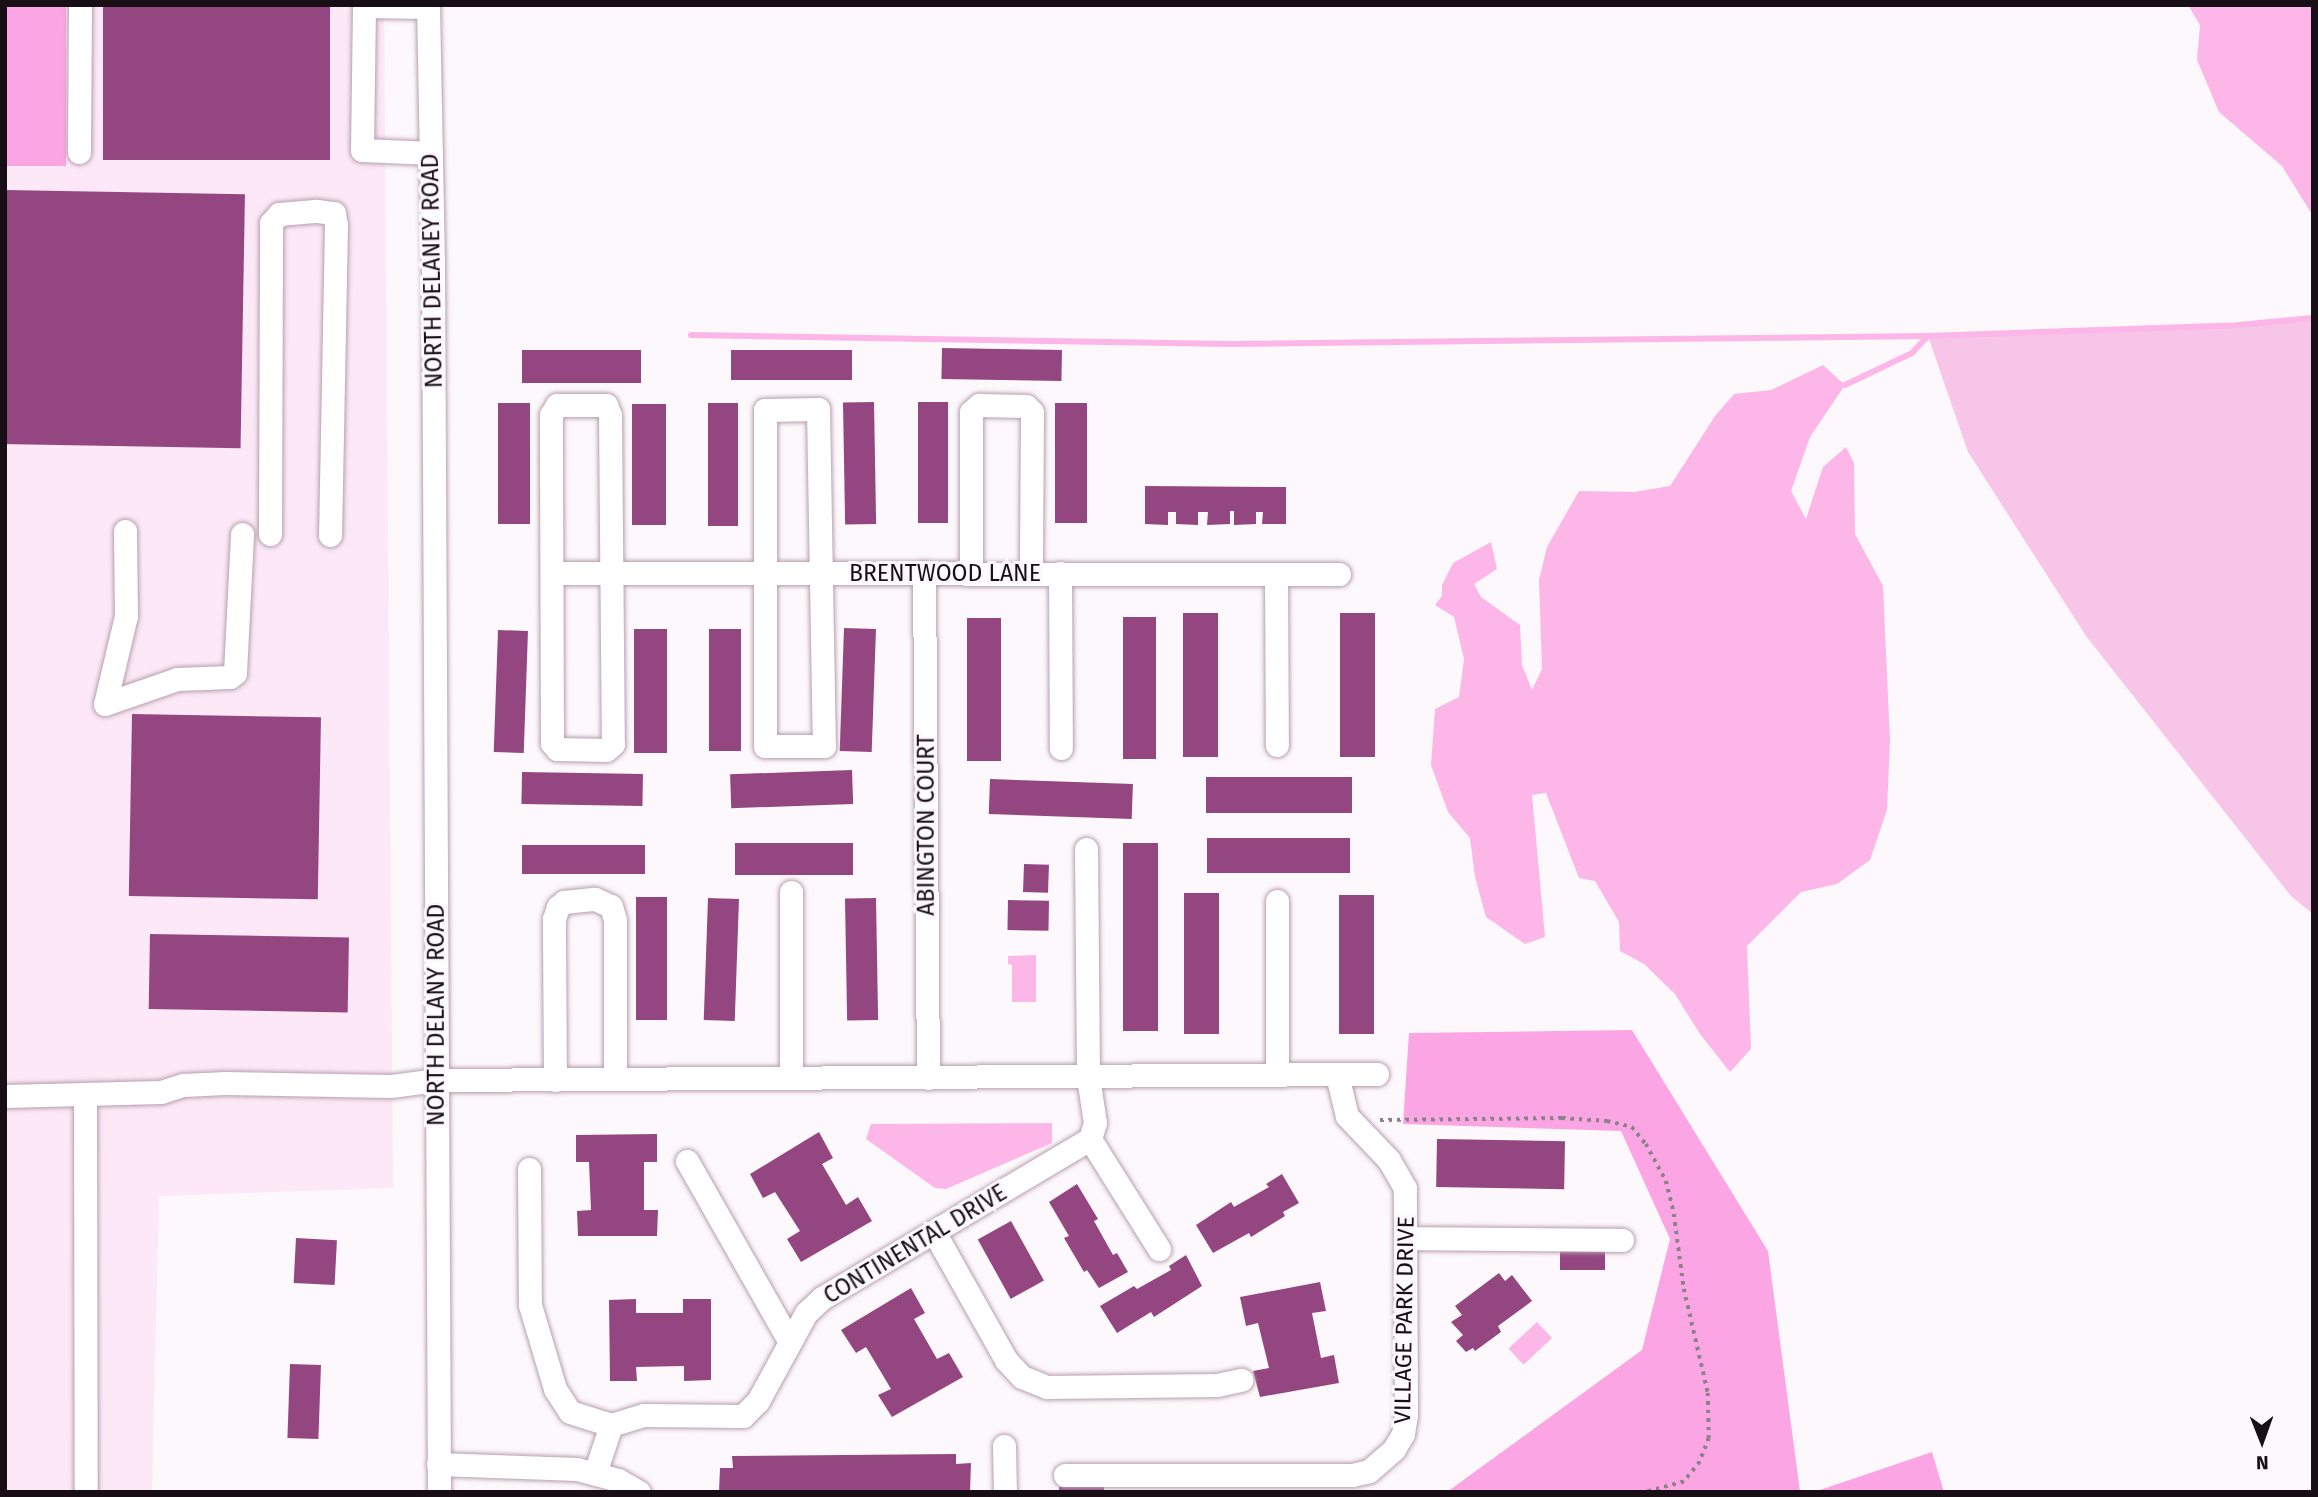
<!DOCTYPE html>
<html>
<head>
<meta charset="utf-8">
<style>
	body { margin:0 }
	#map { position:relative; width:2318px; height:1497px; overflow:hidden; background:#fdf8fb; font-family:"Fira Sans",sans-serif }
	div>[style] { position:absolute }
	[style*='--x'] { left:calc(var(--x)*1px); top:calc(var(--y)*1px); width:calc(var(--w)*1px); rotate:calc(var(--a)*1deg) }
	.built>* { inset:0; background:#fce8f6 }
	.green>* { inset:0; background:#f6c5e7 }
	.forest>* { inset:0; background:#fba5e4; transform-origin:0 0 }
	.water>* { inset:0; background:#fcb6e8; transform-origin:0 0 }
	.stream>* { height:6px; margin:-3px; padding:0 3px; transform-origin:3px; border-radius:3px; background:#fcb6e8 }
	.building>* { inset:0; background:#944681; transform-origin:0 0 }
	.path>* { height:3.5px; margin-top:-1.75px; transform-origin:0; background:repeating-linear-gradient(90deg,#898387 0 3.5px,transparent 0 8.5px) }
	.roads { filter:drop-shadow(0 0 2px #b79faf) drop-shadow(0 0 2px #b79faf) }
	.minor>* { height:23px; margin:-11.5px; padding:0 11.5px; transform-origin:11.5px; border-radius:11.5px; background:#fff }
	span { translate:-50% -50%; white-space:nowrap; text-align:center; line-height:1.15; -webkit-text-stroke:6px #fdf8fb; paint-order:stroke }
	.street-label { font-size:23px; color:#170f15 }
	.frame { position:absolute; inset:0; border:7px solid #170f15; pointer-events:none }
	.north { position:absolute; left:2227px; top:1406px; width:70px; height:70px; -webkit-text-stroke:5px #fdf8fb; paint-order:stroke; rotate:179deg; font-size:19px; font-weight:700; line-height:28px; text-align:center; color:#170f15 }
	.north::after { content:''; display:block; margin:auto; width:24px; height:32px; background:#170f15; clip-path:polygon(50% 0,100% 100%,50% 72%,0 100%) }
</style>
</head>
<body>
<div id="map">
	<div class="built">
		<div style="clip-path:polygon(5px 5px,384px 5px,393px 1188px,159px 1196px,152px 1492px,5px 1492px)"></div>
	</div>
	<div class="green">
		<div style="clip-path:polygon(2313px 318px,2313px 914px,2291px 896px,2086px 636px,1968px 452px,1928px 336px,2239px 325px)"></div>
	</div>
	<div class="forest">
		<div style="left:5px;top:5px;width:61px;height:161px"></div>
		<div style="clip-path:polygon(1632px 1030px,1768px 1251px,1800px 1492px,1447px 1492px,1642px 1350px,1670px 1239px,1621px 1131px,1403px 1124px,1409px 1033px)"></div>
		<div style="clip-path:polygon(1932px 1452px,1944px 1492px,1814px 1492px)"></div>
	</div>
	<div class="water">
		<div style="clip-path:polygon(2188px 5px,2313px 5px,2313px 216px,2282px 166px,2219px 112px,2197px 60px,2200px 25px)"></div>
		<div style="clip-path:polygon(1823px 365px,1845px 385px,1810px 437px,1791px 491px,1806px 519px,1823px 467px,1846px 447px,1854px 463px,1855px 534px,1883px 586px,1890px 741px,1887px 810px,1870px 860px,1837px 884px,1801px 892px,1747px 946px,1751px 1049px,1730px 1072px,1700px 1034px,1675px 994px,1644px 964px,1620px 951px,1619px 922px,1595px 881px,1579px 878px,1546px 793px,1532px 795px,1545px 937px,1525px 944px,1486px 917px,1475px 877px,1470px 838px,1448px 812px,1431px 765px,1435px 709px,1459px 697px,1464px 659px,1454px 617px,1435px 605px,1442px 596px,1442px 585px,1453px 563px,1491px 542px,1497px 569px,1474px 584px,1481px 597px,1520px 625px,1522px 665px,1532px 690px,1542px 669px,1539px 580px,1547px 547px,1579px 491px,1634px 492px,1670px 486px,1715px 416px,1734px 394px,1771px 390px)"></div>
		<div style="clip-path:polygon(1036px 955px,1036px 1002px,1012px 1002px,1012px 965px,1008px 964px,1008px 956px)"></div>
		<div style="clip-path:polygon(1052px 1123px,1052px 1143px,946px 1189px,935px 1188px,866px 1139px,871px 1124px)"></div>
		<div style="left:1537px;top:1322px;width:22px;height:39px;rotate:47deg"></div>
	</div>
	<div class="stream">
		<div style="--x:691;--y:335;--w:540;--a:0.95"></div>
		<div style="--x:1231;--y:344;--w:697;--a:-0.66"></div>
		<div style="--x:1928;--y:336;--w:311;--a:-2"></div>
		<div style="--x:2239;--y:325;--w:74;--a:-5.4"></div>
		<div style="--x:1845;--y:385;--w:74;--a:-25.5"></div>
		<div style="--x:1912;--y:353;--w:23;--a:-47"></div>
	</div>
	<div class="building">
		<div style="left:103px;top:5px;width:227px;height:155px"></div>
		<div style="left:5px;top:190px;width:240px;height:254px;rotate:1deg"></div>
		<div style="left:942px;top:348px;width:120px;height:31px;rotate:1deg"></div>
		<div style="left:522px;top:350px;width:119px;height:33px"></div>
		<div style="left:731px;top:350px;width:121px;height:30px"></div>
		<div style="left:874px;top:402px;width:122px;height:31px;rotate:89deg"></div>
		<div style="left:918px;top:402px;width:30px;height:121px"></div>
		<div style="left:498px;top:403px;width:32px;height:121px"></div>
		<div style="left:708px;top:403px;width:30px;height:123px"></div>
		<div style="left:1055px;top:403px;width:32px;height:120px"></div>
		<div style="left:632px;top:404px;width:34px;height:121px"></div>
		<div style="clip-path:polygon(1145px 486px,1286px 487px,1286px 524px,1262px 524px,1263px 512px,1256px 512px,1256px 524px,1234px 525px,1234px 511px,1230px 511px,1230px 524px,1207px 525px,1208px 512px,1198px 512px,1198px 525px,1176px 524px,1176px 512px,1168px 512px,1168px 525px,1145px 524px)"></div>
		<div style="left:1183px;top:613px;width:35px;height:144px"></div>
		<div style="left:1340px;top:613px;width:35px;height:144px"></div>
		<div style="left:1156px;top:617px;width:142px;height:33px;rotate:90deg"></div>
		<div style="left:967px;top:618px;width:34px;height:143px"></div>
		<div style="left:844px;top:628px;width:32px;height:123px;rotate:2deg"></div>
		<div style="left:634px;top:629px;width:33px;height:124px"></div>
		<div style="left:709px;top:629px;width:32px;height:122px"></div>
		<div style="left:498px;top:630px;width:30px;height:122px;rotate:2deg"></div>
		<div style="left:132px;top:714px;width:189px;height:182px;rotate:1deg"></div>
		<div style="left:852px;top:770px;width:34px;height:122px;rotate:88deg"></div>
		<div style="left:522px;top:772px;width:121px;height:32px;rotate:1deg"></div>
		<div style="left:1206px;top:777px;width:146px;height:36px"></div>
		<div style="left:990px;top:779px;width:143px;height:35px;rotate:2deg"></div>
		<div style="left:1207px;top:838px;width:143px;height:35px"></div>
		<div style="left:853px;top:843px;width:32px;height:118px;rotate:90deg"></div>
		<div style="left:1123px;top:843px;width:35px;height:188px"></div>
		<div style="left:522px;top:845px;width:123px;height:29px"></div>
		<div style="left:1024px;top:864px;width:25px;height:28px;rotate:2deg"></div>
		<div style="left:1184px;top:893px;width:35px;height:141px"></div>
		<div style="left:1339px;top:895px;width:35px;height:139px"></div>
		<div style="left:636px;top:897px;width:31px;height:123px"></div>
		<div style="left:708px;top:898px;width:31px;height:122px;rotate:2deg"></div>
		<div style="left:876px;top:898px;width:122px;height:31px;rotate:89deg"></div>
		<div style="left:1008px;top:900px;width:41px;height:30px;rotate:1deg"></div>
		<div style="left:150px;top:934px;width:199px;height:75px;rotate:1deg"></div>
		<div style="clip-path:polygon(819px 1132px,833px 1158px,822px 1164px,846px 1205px,858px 1197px,872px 1221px,801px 1262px,787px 1239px,800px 1231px,775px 1192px,763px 1198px,750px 1174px)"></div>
		<div style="clip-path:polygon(657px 1134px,657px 1162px,644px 1162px,644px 1210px,658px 1210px,657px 1236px,578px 1236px,577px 1211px,591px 1210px,589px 1162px,576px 1162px,576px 1135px)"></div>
		<div style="left:1437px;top:1139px;width:128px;height:48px;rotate:1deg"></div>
		<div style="clip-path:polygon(1282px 1174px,1299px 1203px,1283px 1212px,1285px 1216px,1251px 1237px,1249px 1233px,1213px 1253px,1196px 1225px,1231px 1202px,1234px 1207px,1269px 1187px,1266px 1184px)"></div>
		<div style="clip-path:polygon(1077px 1184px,1098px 1219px,1094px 1221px,1113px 1255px,1117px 1253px,1128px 1272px,1099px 1288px,1087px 1270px,1084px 1272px,1064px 1238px,1069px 1236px,1049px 1202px)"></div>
		<div style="left:1011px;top:1221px;width:68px;height:38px;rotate:61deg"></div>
		<div style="left:296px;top:1238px;width:41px;height:45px;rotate:3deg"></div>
		<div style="left:1560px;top:1250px;width:45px;height:20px"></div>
		<div style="clip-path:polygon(1186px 1255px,1202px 1286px,1154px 1317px,1151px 1312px,1117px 1333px,1100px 1306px,1134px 1286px,1137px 1289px,1171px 1270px,1169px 1266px)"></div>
		<div style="clip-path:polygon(1499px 1273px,1505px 1281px,1512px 1275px,1532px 1301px,1498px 1326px,1501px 1332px,1475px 1351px,1473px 1348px,1466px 1352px,1456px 1341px,1463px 1335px,1451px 1322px,1462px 1315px,1455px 1306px)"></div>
		<div style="clip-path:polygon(1320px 1282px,1326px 1311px,1312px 1313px,1321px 1358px,1334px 1355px,1339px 1383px,1260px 1397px,1253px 1371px,1269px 1368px,1258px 1323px,1246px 1326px,1240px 1297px)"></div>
		<div style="clip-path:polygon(911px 1288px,925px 1313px,914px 1319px,937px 1359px,949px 1353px,963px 1377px,892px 1417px,878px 1395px,891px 1389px,866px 1347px,856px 1353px,841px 1330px)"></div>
		<div style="clip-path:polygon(636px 1299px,636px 1313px,683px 1313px,683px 1299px,711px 1299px,711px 1380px,684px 1381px,684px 1366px,636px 1367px,637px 1381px,610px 1381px,609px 1300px)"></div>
		<div style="left:290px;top:1364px;width:31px;height:74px;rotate:2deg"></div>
		<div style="clip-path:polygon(956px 1454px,956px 1464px,971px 1463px,970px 1492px,719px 1492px,720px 1468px,733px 1468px,732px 1456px)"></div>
		<div style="left:1059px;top:1487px;width:45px;height:5px"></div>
	</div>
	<div class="path">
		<div style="--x:1380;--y:1120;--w:182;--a:-0.6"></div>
		<div style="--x:1562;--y:1118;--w:45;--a:3.8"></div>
		<div style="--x:1607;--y:1121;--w:26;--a:13"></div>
		<div style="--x:1632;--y:1127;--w:22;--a:51"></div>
		<div style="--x:1646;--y:1144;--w:42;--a:61.6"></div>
		<div style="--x:1666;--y:1181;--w:34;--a:76"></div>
		<div style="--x:1674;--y:1214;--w:76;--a:82.4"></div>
		<div style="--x:1684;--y:1289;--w:107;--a:77"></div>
		<div style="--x:1708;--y:1393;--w:45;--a:88.7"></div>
		<div style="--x:1709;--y:1438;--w:26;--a:111"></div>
		<div style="--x:1700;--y:1462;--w:26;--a:129"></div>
		<div style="--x:1684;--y:1482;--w:39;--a:165"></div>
	</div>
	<div class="roads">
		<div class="minor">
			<div style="--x:428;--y:5;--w:256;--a:88.9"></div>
			<div style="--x:433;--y:261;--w:1231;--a:89.72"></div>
			<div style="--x:428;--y:7;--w:64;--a:-179.1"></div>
			<div style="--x:364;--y:6;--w:144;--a:90.8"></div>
			<div style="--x:362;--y:150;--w:69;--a:2.5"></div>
			<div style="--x:79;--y:152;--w:147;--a:-89.6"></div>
			<div style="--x:557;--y:405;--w:49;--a:0"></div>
			<div style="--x:606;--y:405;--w:11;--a:68"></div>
			<div style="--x:610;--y:415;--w:329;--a:89.5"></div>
			<div style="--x:613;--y:744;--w:9;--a:139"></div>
			<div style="--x:606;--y:750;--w:49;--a:-178.8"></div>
			<div style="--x:557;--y:749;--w:8;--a:-130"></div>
			<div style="--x:552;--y:743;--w:328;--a:-90.2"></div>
			<div style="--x:551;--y:415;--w:12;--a:-59"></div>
			<div style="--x:818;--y:409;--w:337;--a:89"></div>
			<div style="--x:824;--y:746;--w:59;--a:180"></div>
			<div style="--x:765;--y:746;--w:336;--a:-90"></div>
			<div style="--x:765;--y:410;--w:53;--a:-1.1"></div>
			<div style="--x:270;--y:534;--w:311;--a:-89.8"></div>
			<div style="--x:271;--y:223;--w:12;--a:-48"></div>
			<div style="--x:279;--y:214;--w:38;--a:-5"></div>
			<div style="--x:317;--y:211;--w:17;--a:7"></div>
			<div style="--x:334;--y:213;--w:12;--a:81"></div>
			<div style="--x:336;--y:225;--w:310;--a:91.1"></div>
			<div style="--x:924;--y:572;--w:506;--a:89.55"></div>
			<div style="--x:552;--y:573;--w:787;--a:0.07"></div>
			<div style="--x:971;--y:573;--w:161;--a:-90"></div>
			<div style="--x:971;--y:412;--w:11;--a:-41"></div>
			<div style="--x:979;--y:405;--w:47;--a:1.2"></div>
			<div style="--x:1026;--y:406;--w:8;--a:45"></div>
			<div style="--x:1032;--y:412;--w:161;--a:90.4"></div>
			<div style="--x:1060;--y:573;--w:175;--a:89.7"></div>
			<div style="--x:1276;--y:574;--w:171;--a:89.7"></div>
			<div style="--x:105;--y:704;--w:76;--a:-19.1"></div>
			<div style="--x:177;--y:679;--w:53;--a:-2.2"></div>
			<div style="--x:230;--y:677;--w:6;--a:-39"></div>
			<div style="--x:235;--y:673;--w:139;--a:-87.1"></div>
			<div style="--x:105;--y:704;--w:90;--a:-76.6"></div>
			<div style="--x:126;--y:616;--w:85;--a:-90.7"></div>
			<div style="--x:1277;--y:901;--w:173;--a:90"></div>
			<div style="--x:791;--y:1078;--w:186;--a:-90"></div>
			<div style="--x:555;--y:1080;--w:161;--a:-90.4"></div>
			<div style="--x:554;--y:919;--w:13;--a:-72"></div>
			<div style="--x:558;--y:907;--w:8;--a:-40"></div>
			<div style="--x:564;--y:902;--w:31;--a:-6"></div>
			<div style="--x:595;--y:899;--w:17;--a:24"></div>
			<div style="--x:611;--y:906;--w:15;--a:74"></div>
			<div style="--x:615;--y:920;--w:159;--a:90"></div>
			<div style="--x:85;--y:1094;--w:398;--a:89.9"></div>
			<div style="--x:5;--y:1096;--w:156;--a:-1.5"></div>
			<div style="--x:161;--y:1092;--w:23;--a:-18"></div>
			<div style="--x:183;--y:1085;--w:42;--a:-2.7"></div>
			<div style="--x:225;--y:1083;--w:166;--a:1"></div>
			<div style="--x:391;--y:1086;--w:45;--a:-7.6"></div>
			<div style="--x:436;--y:1080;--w:941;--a:-0.37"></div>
			<div style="--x:1090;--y:1139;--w:130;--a:57.9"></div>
			<div style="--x:687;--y:1161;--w:208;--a:60.4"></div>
			<div style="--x:529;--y:1169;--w:136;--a:89.6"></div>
			<div style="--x:530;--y:1305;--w:88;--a:73.4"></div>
			<div style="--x:555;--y:1389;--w:27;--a:57"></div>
			<div style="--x:570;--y:1412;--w:43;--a:17.6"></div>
			<div style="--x:934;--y:1232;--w:147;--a:60.6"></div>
			<div style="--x:1006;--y:1360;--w:23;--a:47"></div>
			<div style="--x:1022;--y:1377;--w:27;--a:22"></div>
			<div style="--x:1047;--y:1387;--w:170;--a:-0.7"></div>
			<div style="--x:1217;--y:1385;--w:25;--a:-12"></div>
			<div style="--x:1406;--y:1238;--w:216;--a:0.5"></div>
			<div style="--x:1004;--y:1446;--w:46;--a:88.8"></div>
			<div style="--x:438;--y:1464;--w:139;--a:2.1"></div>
			<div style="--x:577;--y:1469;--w:42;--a:15"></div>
			<div style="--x:618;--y:1480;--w:24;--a:30"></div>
			<div style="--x:595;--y:1473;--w:51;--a:-71.6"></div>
			<div style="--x:611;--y:1425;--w:34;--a:-17"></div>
			<div style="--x:644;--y:1415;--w:99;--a:0.6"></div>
			<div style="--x:743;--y:1416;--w:21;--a:-45"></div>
			<div style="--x:758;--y:1401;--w:100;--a:-61.4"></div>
			<div style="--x:806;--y:1313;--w:22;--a:-43"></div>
			<div style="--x:822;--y:1298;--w:312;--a:-30.7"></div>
			<div style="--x:1090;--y:1139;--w:17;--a:-73"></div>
			<div style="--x:1095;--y:1123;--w:47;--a:-98.7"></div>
			<div style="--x:1088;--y:1077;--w:228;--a:-90.5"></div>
			<div style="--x:1065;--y:1475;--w:287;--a:0"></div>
			<div style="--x:1352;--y:1475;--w:17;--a:-13"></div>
			<div style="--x:1369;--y:1471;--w:33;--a:-41"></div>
			<div style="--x:1394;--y:1449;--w:17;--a:-59"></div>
			<div style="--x:1403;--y:1434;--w:20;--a:-81"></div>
			<div style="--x:1406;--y:1414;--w:226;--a:-90.3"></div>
			<div style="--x:1405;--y:1188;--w:32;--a:-120"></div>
			<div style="--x:1389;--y:1160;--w:61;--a:-133.7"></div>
			<div style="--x:1347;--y:1116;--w:42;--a:-103.7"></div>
		</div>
	</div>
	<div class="street-label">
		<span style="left:432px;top:271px;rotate:-91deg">NORTH DELANEY ROAD</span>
		<span style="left:945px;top:573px">BRENTWOOD LANE</span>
		<span style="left:926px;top:825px;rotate:-90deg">ABINGTON COURT</span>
		<span style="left:436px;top:1015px;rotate:-90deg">NORTH DELANY ROAD</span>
		<span style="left:915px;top:1244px;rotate:-31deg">CONTINENTAL DRIVE</span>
		<span style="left:1404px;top:1320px;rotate:-89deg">VILLAGE PARK DRIVE</span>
	</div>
	<div class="frame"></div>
	<div class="north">N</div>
</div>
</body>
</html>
